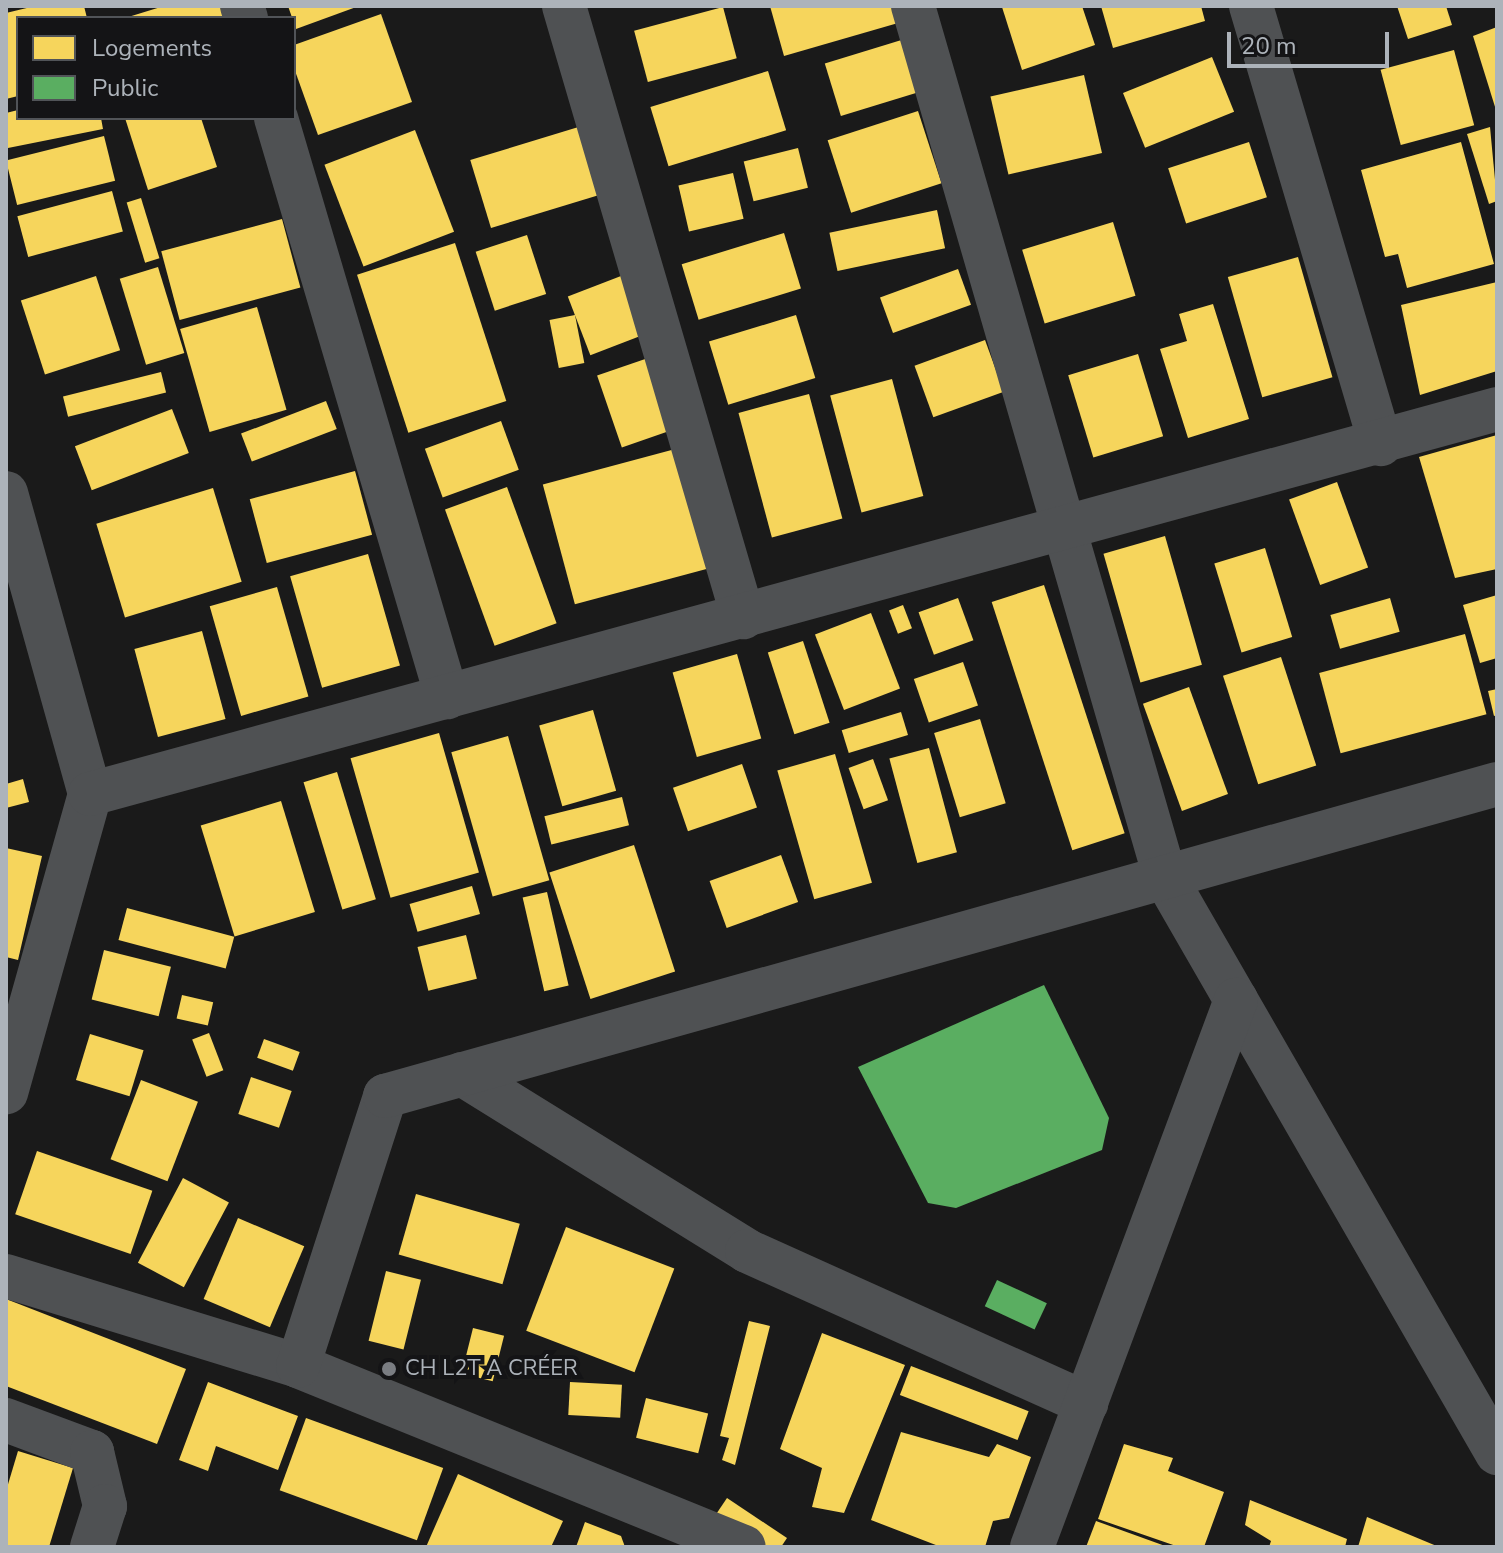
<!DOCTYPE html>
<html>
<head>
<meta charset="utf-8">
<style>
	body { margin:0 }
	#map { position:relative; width:1503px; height:1553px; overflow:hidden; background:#1a1a1a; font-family:"Nunito Sans",sans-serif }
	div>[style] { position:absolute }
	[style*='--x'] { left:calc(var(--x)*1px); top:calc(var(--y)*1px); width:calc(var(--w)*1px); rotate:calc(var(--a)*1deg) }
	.homes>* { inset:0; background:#f6d55c; transform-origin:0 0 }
	.public>* { inset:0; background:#5aae61; transform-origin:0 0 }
	.minor>* { height:44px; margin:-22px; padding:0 22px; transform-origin:22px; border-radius:22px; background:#4f5153 }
	.dots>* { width:22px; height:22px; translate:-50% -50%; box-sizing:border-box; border:4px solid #141416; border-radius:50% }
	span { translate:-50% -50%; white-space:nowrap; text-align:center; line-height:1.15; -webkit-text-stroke:8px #141416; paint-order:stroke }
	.poi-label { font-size:22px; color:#adb3ba }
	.left { translate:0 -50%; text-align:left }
	.frame { position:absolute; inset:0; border:8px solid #adb3ba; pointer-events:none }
	.legend { position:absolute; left:16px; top:16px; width:280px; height:104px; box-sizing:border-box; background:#141416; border:2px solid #515458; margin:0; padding:10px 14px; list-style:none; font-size:24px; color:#adb3ba }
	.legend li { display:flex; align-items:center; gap:16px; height:40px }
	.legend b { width:40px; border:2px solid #515458 }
	.scale { position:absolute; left:1227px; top:32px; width:162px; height:36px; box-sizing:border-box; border:4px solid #adb3ba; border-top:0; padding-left:10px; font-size:24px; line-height:28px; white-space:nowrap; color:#adb3ba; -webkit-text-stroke:6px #141416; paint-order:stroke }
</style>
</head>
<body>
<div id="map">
	<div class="homes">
		<div style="clip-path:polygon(35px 6px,84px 6px,87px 18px,18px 18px,18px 96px,6px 99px,6px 13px)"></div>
		<div style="clip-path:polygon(164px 6px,227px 6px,230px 18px,125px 18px)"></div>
		<div style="clip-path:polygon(288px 6px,359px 6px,296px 29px)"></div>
		<div style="clip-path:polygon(770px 6px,901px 6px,905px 21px,784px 56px)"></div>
		<div style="clip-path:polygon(1082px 6px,1095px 45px,1022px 70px,1002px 7px)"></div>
		<div style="clip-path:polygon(1101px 6px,1201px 6px,1205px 21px,1113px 48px)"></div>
		<div style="clip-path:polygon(1397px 6px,1446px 6px,1452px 25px,1408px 39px)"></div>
		<div style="left:723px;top:7px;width:53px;height:92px;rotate:75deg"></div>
		<div style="clip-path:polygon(381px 14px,412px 102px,318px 135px,294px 68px,294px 45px)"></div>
		<div style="clip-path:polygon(1497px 27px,1497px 110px,1496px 110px,1473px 36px)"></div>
		<div style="left:908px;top:38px;width:55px;height:87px;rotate:73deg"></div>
		<div style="left:1454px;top:50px;width:78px;height:76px;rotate:75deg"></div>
		<div style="left:1212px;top:57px;width:59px;height:96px;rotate:68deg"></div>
		<div style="left:768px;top:71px;width:62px;height:123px;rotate:73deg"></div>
		<div style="left:1084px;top:75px;width:80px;height:96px;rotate:77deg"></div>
		<div style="clip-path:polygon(18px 110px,18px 118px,101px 118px,103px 129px,8px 148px,6px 113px)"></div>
		<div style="left:918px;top:111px;width:76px;height:95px;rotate:72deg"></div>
		<div style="clip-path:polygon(125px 118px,201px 118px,217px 167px,148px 190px)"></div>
		<div style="left:585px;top:125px;width:71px;height:120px;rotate:73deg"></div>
		<div style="clip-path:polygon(1490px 127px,1497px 201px,1489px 204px,1467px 134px)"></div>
		<div style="left:415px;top:130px;width:109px;height:97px;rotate:69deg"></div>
		<div style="left:104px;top:136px;width:46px;height:101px;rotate:76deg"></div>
		<div style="left:1249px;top:142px;width:58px;height:85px;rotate:72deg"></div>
		<div style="clip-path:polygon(1461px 142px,1494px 264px,1407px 288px,1398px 254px,1385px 257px,1361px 170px)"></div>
		<div style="left:798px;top:148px;width:41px;height:56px;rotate:76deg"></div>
		<div style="left:733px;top:173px;width:47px;height:56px;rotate:77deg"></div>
		<div style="left:112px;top:191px;width:42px;height:98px;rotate:75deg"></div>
		<div style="left:141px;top:198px;width:63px;height:15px;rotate:73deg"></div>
		<div style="left:937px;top:210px;width:39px;height:110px;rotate:78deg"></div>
		<div style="left:282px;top:219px;width:71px;height:125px;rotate:75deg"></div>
		<div style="left:1113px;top:222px;width:77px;height:95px;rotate:73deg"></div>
		<div style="left:784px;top:233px;width:58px;height:107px;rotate:73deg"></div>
		<div style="left:527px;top:235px;width:62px;height:54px;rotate:72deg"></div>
		<div style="left:455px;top:243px;width:166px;height:103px;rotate:72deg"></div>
		<div style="left:1298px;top:257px;width:125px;height:73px;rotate:74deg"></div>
		<div style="left:158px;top:267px;width:90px;height:40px;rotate:73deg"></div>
		<div style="left:958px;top:269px;width:38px;height:83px;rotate:70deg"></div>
		<div style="left:96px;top:276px;width:78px;height:79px;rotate:72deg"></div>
		<div style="left:621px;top:276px;width:63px;height:57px;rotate:69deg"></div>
		<div style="clip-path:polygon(1497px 282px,1497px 371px,1420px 395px,1401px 305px)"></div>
		<div style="clip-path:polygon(1213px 304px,1249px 419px,1188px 438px,1160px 349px,1187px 341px,1179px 314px)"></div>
		<div style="left:257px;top:307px;width:107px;height:80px;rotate:74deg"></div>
		<div style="left:575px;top:315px;width:49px;height:26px;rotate:79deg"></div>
		<div style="left:796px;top:315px;width:66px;height:91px;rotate:73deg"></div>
		<div style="left:985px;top:340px;width:55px;height:75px;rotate:70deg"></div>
		<div style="left:1138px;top:354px;width:86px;height:73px;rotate:73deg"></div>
		<div style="left:651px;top:357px;width:76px;height:57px;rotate:71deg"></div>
		<div style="left:161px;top:372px;width:21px;height:101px;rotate:76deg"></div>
		<div style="left:892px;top:379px;width:121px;height:64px;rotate:75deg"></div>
		<div style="left:809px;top:394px;width:129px;height:73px;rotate:75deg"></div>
		<div style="left:326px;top:401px;width:30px;height:91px;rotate:69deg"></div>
		<div style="left:172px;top:409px;width:47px;height:104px;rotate:69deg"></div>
		<div style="left:501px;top:421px;width:52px;height:81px;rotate:70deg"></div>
		<div style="clip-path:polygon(1497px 435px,1497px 569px,1455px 578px,1419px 457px)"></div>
		<div style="left:679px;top:448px;width:124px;height:141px;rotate:75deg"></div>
		<div style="left:355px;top:471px;width:66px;height:109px;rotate:75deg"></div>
		<div style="left:1337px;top:482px;width:91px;height:51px;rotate:70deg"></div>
		<div style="left:507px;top:487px;width:145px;height:66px;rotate:70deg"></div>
		<div style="left:213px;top:488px;width:98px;height:122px;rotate:73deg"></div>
		<div style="left:1165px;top:536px;width:134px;height:64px;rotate:74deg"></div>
		<div style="left:1265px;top:548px;width:93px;height:53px;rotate:73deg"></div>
		<div style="left:368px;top:554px;width:116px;height:81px;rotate:74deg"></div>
		<div style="left:1044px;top:585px;width:261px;height:55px;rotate:72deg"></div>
		<div style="left:277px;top:587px;width:114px;height:70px;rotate:74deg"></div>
		<div style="clip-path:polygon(1497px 595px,1497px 658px,1480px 663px,1463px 605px)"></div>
		<div style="left:958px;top:598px;width:45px;height:42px;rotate:70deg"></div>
		<div style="left:1390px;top:598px;width:35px;height:62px;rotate:74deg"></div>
		<div style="left:903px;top:605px;width:25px;height:15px;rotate:69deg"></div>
		<div style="left:871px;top:613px;width:81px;height:60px;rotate:69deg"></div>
		<div style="left:202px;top:631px;width:91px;height:70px;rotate:75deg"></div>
		<div style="left:1465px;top:634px;width:83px;height:151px;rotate:75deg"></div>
		<div style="left:803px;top:641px;width:86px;height:37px;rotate:72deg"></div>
		<div style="left:737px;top:654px;width:88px;height:67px;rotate:74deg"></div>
		<div style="left:1281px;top:657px;width:114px;height:61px;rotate:72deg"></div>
		<div style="left:963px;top:662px;width:46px;height:52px;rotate:71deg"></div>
		<div style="left:1189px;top:687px;width:114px;height:49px;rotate:70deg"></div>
		<div style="clip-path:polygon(1497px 689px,1497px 715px,1494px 716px,1488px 691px)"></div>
		<div style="left:593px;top:710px;width:84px;height:56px;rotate:74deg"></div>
		<div style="left:901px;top:712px;width:24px;height:62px;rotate:73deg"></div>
		<div style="left:980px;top:719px;width:88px;height:48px;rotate:73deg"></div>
		<div style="left:439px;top:733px;width:145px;height:92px;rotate:74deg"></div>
		<div style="left:508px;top:736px;width:150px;height:59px;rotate:74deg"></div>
		<div style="left:929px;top:748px;width:108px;height:41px;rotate:75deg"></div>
		<div style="left:835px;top:754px;width:134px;height:60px;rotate:74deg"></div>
		<div style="left:873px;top:759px;width:44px;height:26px;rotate:70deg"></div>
		<div style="left:742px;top:764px;width:46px;height:73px;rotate:71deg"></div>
		<div style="left:337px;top:772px;width:133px;height:35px;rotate:73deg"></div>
		<div style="clip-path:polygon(23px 779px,29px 802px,6px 808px,6px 784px)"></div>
		<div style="left:622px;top:797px;width:29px;height:80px;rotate:76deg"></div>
		<div style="left:281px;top:801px;width:116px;height:84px;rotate:73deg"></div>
		<div style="left:634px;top:845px;width:133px;height:89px;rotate:72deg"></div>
		<div style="clip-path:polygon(6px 848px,42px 856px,18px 960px,6px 957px)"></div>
		<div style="left:781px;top:855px;width:50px;height:76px;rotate:70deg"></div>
		<div style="left:472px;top:886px;width:29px;height:65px;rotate:74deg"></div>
		<div style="left:547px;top:892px;width:96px;height:25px;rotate:77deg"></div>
		<div style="left:127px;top:908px;width:111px;height:33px;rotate:15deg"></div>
		<div style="left:466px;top:935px;width:45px;height:50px;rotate:76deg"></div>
		<div style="left:104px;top:950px;width:69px;height:51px;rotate:14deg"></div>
		<div style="left:182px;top:995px;width:32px;height:24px;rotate:13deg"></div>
		<div style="left:209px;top:1033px;width:40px;height:18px;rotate:69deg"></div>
		<div style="left:90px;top:1034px;width:56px;height:48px;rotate:17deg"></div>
		<div style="left:264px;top:1039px;width:38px;height:20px;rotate:20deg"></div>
		<div style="left:251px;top:1077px;width:43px;height:39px;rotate:19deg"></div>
		<div style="left:141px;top:1080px;width:61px;height:85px;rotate:21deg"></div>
		<div style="left:37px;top:1151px;width:122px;height:67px;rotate:19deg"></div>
		<div style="left:183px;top:1178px;width:52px;height:96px;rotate:28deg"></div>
		<div style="left:416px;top:1194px;width:108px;height:63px;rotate:16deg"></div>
		<div style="left:238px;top:1218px;width:72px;height:88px;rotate:23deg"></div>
		<div style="left:566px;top:1227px;width:116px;height:111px;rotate:21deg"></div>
		<div style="left:386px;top:1271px;width:36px;height:72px;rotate:14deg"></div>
		<div style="clip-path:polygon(6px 1299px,186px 1369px,157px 1444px,6px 1386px)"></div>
		<div style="clip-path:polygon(749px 1321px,770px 1326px,735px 1465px,722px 1460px,729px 1438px,720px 1436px)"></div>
		<div style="left:473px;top:1328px;width:32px;height:47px;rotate:14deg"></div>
		<div style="clip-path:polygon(822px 1333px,905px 1365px,844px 1513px,812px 1507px,822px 1468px,780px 1449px)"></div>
		<div style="left:911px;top:1366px;width:126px;height:31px;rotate:21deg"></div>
		<div style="clip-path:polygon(208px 1382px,298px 1416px,278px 1470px,216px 1446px,208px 1471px,179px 1460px)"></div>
		<div style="left:570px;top:1382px;width:52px;height:33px;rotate:3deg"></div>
		<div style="left:646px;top:1398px;width:64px;height:41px;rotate:14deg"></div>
		<div style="left:306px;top:1418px;width:146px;height:77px;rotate:20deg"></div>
		<div style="clip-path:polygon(901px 1432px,989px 1457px,997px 1444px,1031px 1457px,1009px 1518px,993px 1521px,985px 1547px,941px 1547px,871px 1520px)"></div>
		<div style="clip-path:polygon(1124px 1444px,1173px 1458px,1168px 1471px,1224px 1492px,1204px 1547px,1179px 1547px,1098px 1519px)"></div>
		<div style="clip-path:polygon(18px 1451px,73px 1468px,49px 1547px,6px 1547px,6px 1491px)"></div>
		<div style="clip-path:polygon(458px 1474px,563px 1521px,551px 1547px,426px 1547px)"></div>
		<div style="clip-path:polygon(727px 1498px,787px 1538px,781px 1547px,696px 1544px)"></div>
		<div style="clip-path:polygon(1250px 1500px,1347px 1539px,1345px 1547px,1269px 1547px,1271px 1541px,1245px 1525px)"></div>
		<div style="clip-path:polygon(1367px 1517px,1439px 1547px,1358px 1547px)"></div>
		<div style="clip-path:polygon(1096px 1521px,1168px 1547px,1086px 1547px)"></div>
		<div style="clip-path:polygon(585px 1522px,621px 1536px,625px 1547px,576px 1547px)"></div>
	</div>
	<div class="public">
		<div style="clip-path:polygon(1044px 985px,1109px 1118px,1102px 1150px,956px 1208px,928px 1203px,858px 1067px)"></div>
		<div style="left:997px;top:1280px;width:55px;height:29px;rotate:25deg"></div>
	</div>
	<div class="minor">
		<div style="--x:242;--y:6;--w:13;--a:72"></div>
		<div style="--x:564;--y:6;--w:637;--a:73.67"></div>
		<div style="--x:913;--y:6;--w:907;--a:73.86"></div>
		<div style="--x:1165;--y:877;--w:665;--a:60.04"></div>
		<div style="--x:1251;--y:6;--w:457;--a:73.5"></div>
		<div style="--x:276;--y:118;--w:604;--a:73.55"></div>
		<div style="--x:6;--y:493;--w:313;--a:74.4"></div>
		<div style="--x:90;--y:794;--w:310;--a:105.7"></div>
		<div style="--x:90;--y:794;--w:1459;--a:-15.3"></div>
		<div style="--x:462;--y:1074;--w:335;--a:31.8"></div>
		<div style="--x:747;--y:1251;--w:372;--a:24.2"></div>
		<div style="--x:6;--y:1276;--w:306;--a:17.1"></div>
		<div style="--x:298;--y:1366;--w:481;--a:22.1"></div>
		<div style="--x:298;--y:1366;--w:284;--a:-72.1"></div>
		<div style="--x:385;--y:1096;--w:1155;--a:-15.67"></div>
		<div style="--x:6;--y:1420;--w:92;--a:20.4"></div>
		<div style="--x:92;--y:1452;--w:56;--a:76.5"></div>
		<div style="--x:105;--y:1506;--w:43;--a:107.6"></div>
		<div style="--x:1032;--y:1547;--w:584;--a:-69.55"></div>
	</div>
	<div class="dots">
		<div style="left:389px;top:1369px;background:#7a7d82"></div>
	</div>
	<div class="poi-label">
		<span class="left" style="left:405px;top:1369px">CH L2T A CRÉER</span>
	</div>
	<div class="frame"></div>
	<ul class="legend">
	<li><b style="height:22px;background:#f6d55c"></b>Logements</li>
	<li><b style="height:22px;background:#5aae61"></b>Public</li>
	</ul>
	<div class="scale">20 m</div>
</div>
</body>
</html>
